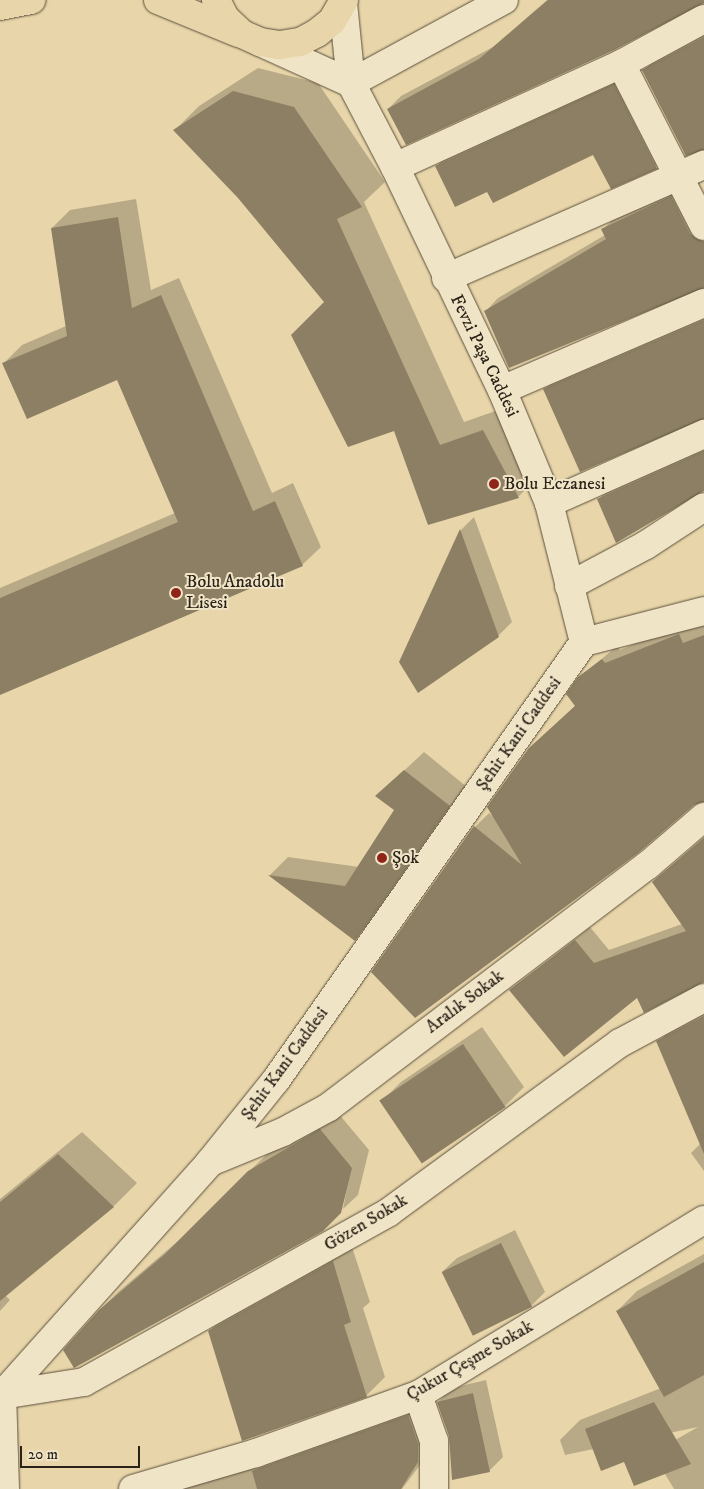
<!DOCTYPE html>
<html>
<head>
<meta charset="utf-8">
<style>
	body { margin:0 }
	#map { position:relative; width:704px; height:1489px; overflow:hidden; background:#e8d5a9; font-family:"IM FELL DW Pica",serif }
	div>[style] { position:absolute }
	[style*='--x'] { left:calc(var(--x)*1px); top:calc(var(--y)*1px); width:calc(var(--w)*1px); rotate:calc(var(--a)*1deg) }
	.shadow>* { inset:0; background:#0003 }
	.building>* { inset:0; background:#8d7f63; transform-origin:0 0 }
	.roads { filter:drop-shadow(0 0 1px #5a4f3c) drop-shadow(0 0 1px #5a4f3c) }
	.street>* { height:28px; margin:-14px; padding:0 14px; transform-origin:14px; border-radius:14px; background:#f0e4c7 }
	.secondary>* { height:28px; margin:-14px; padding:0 14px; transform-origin:14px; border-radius:14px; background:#f0e4c7 }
	.primary>* { height:28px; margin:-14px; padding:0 14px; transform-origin:14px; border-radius:14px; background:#e8d5a9 }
	.dots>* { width:14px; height:14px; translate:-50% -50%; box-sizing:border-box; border:2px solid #f0e4c7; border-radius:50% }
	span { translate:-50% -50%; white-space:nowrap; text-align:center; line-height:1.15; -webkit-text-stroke:4px #f0e4c7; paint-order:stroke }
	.street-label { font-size:18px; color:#2a2218 }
	.poi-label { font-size:18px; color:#2a2218 }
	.left { translate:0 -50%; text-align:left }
	.scale { position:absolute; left:20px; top:1446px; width:120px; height:22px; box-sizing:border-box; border:2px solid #2a2218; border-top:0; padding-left:6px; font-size:15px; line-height:18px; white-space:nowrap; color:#2a2218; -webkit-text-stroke:4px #f0e4c7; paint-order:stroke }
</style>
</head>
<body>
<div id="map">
	<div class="shadow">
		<div style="clip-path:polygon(547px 0,704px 0,704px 4px,696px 4px,388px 109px,401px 96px,493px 47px)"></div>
		<div style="clip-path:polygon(704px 32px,704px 149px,643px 71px,656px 58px)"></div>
		<div style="clip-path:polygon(258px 68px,318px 83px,385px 182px,364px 202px,464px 422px,507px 407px,542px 473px,518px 497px,395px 429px,325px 302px,239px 197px,175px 130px,199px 106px)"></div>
		<div style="clip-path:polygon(628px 72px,670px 154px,656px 167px,611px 187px,593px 154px,488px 190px,437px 166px,450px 152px)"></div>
		<div style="clip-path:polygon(684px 185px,704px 220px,704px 287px,486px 311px,498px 298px,605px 235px,603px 229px,616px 217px)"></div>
		<div style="clip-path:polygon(136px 199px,151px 290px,179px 278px,272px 493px,293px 483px,321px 547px,302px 565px,0 694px,0 588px,175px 513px,118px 379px,4px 363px,22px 345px,66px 326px,52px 228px,70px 210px)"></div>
		<div style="clip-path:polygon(704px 314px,704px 418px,544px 390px,557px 377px)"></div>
		<div style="clip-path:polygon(704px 445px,704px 490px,599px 499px,612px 486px)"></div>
		<div style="clip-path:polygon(474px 517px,512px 622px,498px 636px,400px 661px,461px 530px)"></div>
		<div style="clip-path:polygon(683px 623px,704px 624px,704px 802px,693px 804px,372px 972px,475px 827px,489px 813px,494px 817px,530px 749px,576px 705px,579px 678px,617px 646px,620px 650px)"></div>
		<div style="clip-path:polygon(424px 752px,467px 787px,373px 920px,355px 939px,270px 875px,288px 857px,359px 867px,395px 810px,377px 796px)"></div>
		<div style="clip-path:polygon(704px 837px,704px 983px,638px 996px,511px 990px,590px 927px,609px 950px,682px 924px,653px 882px)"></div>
		<div style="clip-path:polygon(704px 1009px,704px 1171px,691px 1153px,701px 1143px,658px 1042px,672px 1028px)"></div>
		<div style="clip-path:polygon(482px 1027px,524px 1087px,505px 1106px,382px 1101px,401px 1082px)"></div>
		<div style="clip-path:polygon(338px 1113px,369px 1150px,358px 1195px,343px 1209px,352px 1162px,340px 1213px,322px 1230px,75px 1366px,100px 1310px,118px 1292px,184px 1236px,267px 1154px)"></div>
		<div style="clip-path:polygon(82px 1132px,137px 1183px,114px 1206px,5px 1295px,10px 1300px,0 1311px,0 1199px)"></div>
		<div style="clip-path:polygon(515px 1230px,545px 1292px,531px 1306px,443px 1271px,457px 1258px)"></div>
		<div style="clip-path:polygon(351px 1244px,370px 1302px,363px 1308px,385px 1377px,366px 1396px,209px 1331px,228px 1312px)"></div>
		<div style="clip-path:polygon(704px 1254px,704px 1489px,674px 1489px,656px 1459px,677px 1439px,698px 1427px,565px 1455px,560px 1440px,580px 1420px,661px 1388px,617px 1311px,637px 1291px)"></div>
		<div style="clip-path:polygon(486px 1380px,503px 1457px,489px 1471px,438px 1402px,452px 1388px)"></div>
		<div style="clip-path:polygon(425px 1399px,435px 1445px,402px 1489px,168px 1489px)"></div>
	</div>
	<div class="building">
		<div style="clip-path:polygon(548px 0,704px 0,704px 3px,614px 50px,406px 145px,387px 109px,479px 59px)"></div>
		<div style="clip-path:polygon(704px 37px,704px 150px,686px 156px,642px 70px)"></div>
		<div style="clip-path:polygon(614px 84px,657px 169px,611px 189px,593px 155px,493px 203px,487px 192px,455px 207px,435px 166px)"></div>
		<div style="clip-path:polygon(233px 91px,294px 107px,362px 207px,337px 219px,440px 445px,483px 430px,519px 498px,428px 525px,394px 431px,348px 447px,291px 335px,324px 302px,238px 198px,173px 130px)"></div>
		<div style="clip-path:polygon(671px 196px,690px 234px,704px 242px,704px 288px,509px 368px,484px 311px,606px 239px,601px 229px)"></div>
		<div style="clip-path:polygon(118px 217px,132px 308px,161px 295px,253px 511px,275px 501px,303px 566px,0 695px,0 598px,178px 522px,117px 380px,27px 419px,2px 363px,67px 336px,51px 228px)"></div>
		<div style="clip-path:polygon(704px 320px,704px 419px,580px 472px,543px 389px)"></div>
		<div style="clip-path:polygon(704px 451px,704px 491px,616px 543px,597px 499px)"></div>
		<div style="clip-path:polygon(460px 529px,499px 637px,418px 693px,399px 662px)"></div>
		<div style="clip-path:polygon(679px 634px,683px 643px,704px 635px,704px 802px,694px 805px,638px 853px,415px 1018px,371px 972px,474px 826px,522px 865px,487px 807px,529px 748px,575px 706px,566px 694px,578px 677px,602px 659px,605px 663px)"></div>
		<div style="clip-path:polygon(404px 770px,450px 806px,355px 941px,268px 875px,345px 886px,394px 810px,375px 796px)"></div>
		<div style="clip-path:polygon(704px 838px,704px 982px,644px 1013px,637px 998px,564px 1057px,509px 990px,575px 940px,594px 963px,686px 931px,652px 882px)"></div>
		<div style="clip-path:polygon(704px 1016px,704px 1154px,656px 1041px)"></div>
		<div style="left:463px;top:1044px;width:76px;height:101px;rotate:56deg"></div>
		<div style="clip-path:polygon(320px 1129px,352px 1168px,341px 1213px,323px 1231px,74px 1368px,63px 1350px,99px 1310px,165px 1254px,248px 1171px)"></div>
		<div style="clip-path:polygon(58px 1154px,114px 1207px,0 1301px,0 1202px)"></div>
		<div style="left:501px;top:1243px;width:71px;height:66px;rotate:64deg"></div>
		<div style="clip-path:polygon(333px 1261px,351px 1322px,344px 1325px,367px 1397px,242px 1441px,208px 1331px)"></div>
		<div style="clip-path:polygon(704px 1262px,704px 1375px,664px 1397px,616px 1311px)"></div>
		<div style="clip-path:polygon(473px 1393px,490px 1472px,452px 1480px,449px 1436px,437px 1402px)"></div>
		<div style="clip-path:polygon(654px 1402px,691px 1464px,634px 1486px,624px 1462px,601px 1471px,585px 1429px)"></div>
		<div style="clip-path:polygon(408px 1415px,418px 1444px,418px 1462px,401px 1489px,257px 1489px,252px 1471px)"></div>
	</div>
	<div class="roads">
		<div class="street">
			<div style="--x:621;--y:64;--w:182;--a:62.9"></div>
			<div style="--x:351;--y:83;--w:174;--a:-28.5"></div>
			<div style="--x:395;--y:167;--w:248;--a:-24.5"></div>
			<div style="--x:621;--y:64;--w:94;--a:-28.5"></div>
			<div style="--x:446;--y:278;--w:282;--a:-23.7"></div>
			<div style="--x:502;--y:390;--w:220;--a:-23.3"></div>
			<div style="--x:549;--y:503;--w:170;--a:-24"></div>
			<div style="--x:569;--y:586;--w:87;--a:-28"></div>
			<div style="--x:646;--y:545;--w:69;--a:-33.2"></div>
			<div style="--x:210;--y:1162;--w:79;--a:-22.3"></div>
			<div style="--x:283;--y:1132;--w:52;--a:-28.5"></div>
			<div style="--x:329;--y:1107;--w:400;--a:-37.2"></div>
			<div style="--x:648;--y:865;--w:74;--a:-40.6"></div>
			<div style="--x:2;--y:1395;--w:83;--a:-9"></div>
			<div style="--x:84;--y:1382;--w:349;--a:-29.1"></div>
			<div style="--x:389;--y:1212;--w:286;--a:-36.2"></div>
			<div style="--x:620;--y:1043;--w:95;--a:-28.2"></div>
			<div style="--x:418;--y:1395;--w:49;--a:70.8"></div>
			<div style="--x:434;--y:1441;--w:48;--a:90"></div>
			<div style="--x:133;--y:1489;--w:128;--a:-16.3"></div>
			<div style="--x:256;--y:1453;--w:172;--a:-19.7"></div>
			<div style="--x:418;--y:1395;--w:335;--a:-31.5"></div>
		</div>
		<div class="secondary">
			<div style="--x:343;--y:3;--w:80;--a:84.3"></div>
			<div style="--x:351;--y:83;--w:95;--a:62.4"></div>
			<div style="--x:395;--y:167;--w:247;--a:64.4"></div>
			<div style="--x:502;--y:390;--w:122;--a:67.4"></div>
			<div style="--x:549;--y:503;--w:143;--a:75.9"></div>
			<div style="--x:260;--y:42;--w:100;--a:24.3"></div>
			<div style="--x:584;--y:642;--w:124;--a:-14.5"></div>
			<div style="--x:5;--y:1489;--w:94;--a:-91.8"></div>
			<div style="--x:2;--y:1395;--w:312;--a:-48.2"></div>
			<div style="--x:210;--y:1162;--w:105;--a:-51.2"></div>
			<div style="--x:276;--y:1080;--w:535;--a:-54.89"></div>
		</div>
		<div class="primary">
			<div style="--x:158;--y:0;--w:87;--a:22.4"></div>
			<div style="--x:216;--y:0;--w:20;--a:63"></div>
			<div style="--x:225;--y:18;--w:23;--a:43"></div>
			<div style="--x:242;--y:34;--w:20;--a:24"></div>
			<div style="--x:260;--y:42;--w:20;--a:9"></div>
			<div style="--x:280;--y:45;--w:20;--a:-9"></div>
			<div style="--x:300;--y:42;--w:19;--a:-28"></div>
			<div style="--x:317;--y:33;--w:19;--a:-39"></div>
			<div style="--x:332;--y:21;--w:24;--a:-60"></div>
			<div style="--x:0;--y:6;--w:32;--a:-11"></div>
		</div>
	</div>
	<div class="dots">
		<div style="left:494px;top:484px;background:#8f2418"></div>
		<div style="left:176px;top:593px;background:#8f2418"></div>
		<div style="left:382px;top:858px;background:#8f2418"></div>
	</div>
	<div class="street-label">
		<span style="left:484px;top:356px;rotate:64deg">Fevzi Paşa Caddesi</span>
		<span style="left:519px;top:734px;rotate:-55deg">Şehit Kani Caddesi</span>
		<span style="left:465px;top:1002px;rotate:-37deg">Aralık Sokak</span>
		<span style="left:285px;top:1064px;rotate:-54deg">Şehit Kani Caddesi</span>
		<span style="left:366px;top:1223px;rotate:-31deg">Gözen Sokak</span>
		<span style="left:470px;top:1361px;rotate:-30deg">Çukur Çeşme Sokak</span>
	</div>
	<div class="poi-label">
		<span class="left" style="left:504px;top:484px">Bolu Eczanesi</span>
		<span class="left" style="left:186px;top:593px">Bolu Anadolu<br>Lisesi</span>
		<span class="left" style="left:392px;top:858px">Şok</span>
	</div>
	<div class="scale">20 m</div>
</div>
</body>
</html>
